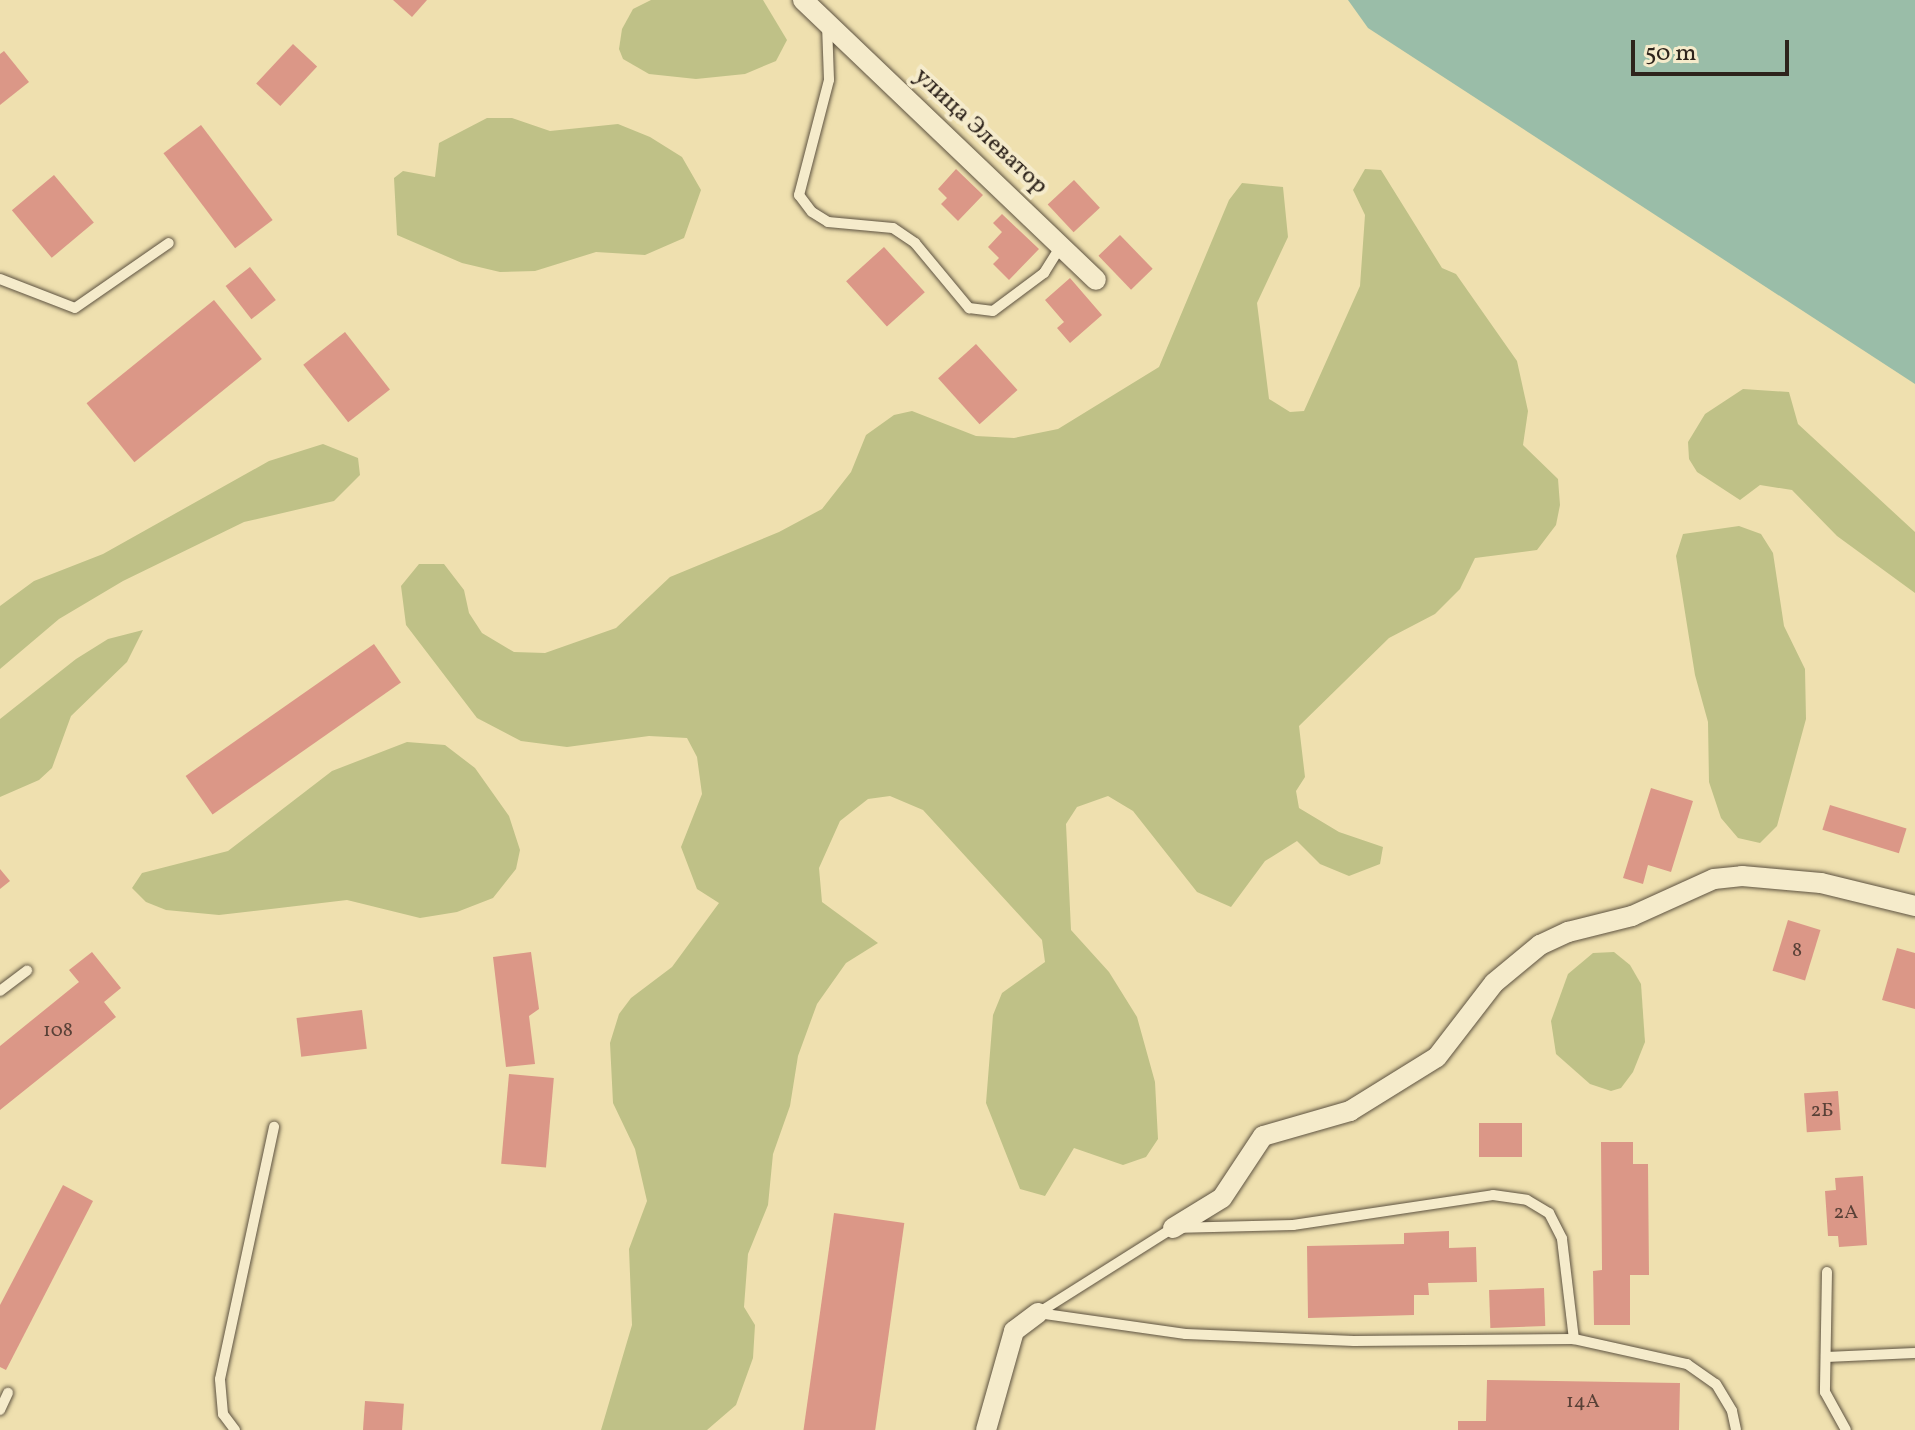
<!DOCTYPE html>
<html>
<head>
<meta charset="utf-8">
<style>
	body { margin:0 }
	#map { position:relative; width:1915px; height:1430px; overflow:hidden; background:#efe0af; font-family:Vollkorn,serif }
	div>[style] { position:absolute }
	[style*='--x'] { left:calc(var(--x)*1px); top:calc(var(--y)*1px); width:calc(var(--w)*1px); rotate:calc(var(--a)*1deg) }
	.green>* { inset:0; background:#bfc187 }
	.water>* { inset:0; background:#9abda8 }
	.building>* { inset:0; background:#db9787; transform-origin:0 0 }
	.roads { filter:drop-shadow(0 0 2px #5e5341) drop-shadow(0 0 2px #5e5341) }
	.service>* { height:10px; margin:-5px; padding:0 5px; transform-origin:5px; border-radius:5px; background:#f5ebcb }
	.minor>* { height:20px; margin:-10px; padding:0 10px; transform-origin:10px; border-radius:10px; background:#f5ebcb }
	span { translate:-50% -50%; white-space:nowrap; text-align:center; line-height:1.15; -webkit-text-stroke:8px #f5ebcb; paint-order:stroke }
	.number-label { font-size:20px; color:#594137 }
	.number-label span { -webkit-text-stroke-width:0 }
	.street-label { font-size:24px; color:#2e241c }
	.scale { position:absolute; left:1631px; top:40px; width:158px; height:36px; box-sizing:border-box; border:4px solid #2e241c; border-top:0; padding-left:10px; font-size:24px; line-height:28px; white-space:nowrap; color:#2e241c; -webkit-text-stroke:6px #f5ebcb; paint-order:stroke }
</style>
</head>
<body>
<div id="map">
	<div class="green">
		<div style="clip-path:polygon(651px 0,763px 0,787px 40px,776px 61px,745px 74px,696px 79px,649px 74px,623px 59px,619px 49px,622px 29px,633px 9px)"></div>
		<div style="clip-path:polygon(487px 118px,512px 118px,550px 131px,618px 124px,650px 137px,682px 157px,701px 190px,684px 238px,645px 255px,596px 252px,535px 271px,500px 272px,462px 263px,397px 235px,394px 178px,403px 171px,435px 177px,439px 143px)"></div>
		<div style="clip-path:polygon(1365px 169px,1381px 170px,1442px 268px,1456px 274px,1517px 361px,1528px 411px,1523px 445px,1558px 479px,1560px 505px,1556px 525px,1537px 550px,1475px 558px,1460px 589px,1435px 614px,1389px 638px,1299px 726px,1305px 777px,1296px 791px,1299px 808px,1339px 832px,1383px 847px,1380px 864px,1349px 876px,1320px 864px,1297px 841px,1265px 861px,1231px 907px,1197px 892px,1133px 811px,1108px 796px,1077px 807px,1066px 824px,1071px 930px,1109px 972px,1137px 1017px,1155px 1082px,1158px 1139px,1146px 1157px,1123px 1165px,1074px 1148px,1045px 1196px,1020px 1189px,986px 1103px,993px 1015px,1002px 993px,1045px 962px,1042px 940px,923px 810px,890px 796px,868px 799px,840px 821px,819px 868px,822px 902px,878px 943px,846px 963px,817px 1004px,798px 1056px,790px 1106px,773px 1154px,768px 1205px,748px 1254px,744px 1307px,755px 1325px,753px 1358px,736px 1405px,707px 1430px,601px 1430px,632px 1325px,629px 1249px,647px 1201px,635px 1149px,613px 1103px,610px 1043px,619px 1014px,631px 998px,672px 967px,719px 903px,697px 889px,681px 847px,702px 794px,697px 757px,687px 738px,649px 736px,567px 747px,521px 741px,477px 718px,406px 625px,401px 586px,419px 564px,444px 564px,464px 590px,469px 613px,482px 633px,514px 652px,545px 653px,616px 628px,670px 577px,779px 532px,822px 509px,851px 472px,866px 435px,894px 415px,912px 411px,976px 436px,1014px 438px,1058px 429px,1159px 367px,1229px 200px,1242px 183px,1283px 187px,1288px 237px,1257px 303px,1269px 399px,1290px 412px,1304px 411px,1360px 286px,1365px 215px,1353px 190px)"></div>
		<div style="clip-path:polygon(1743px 389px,1789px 392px,1798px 424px,1915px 532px,1915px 593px,1837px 536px,1792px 490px,1760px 485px,1740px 500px,1697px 472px,1689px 459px,1688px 442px,1705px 414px)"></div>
		<div style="clip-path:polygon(323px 444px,358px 458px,360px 475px,334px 501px,244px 522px,123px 581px,59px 619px,0 669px,0 606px,34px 581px,103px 554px,269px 461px)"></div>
		<div style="clip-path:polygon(1739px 526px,1761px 534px,1773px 553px,1784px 626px,1805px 669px,1806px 719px,1777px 826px,1760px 843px,1738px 838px,1721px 818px,1709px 782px,1708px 722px,1695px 675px,1676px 556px,1683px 534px)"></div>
		<div style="clip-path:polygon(143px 630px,127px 662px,71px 716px,52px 768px,39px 780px,0 797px,0 719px,76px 659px,108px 639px)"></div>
		<div style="clip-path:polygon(407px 742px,445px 745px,475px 768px,509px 816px,520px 850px,516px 869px,493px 898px,457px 912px,420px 918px,347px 900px,219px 915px,166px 910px,146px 902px,132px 888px,142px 873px,228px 851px,332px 771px)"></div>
		<div style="clip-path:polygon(1614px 952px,1630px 965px,1641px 984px,1645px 1042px,1633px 1072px,1621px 1088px,1611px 1091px,1590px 1084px,1556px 1054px,1551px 1021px,1568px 974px,1593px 953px)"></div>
	</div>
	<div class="water">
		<div style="clip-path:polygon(1348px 0,1915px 0,1915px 384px,1368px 28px)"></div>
	</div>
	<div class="building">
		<div style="clip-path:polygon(393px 0,427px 0,412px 17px)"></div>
		<div style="left:293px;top:44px;width:33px;height:54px;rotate:43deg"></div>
		<div style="clip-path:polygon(4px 51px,29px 82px,0 105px,0 54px)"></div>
		<div style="left:201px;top:125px;width:119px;height:47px;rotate:53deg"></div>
		<div style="clip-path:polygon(956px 169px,983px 195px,958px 221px,941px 204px,947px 198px,938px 189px)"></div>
		<div style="left:54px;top:175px;width:62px;height:55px;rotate:50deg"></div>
		<div style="left:1074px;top:180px;width:38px;height:36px;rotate:47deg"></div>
		<div style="clip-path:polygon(1002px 214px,1039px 249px,1009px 280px,993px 264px,999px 258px,988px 247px,1002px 232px,993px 223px)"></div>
		<div style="left:1120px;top:235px;width:47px;height:30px;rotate:46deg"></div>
		<div style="left:884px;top:247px;width:61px;height:51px;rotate:48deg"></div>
		<div style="left:250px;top:267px;width:42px;height:31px;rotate:52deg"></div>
		<div style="clip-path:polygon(1070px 278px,1102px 315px,1070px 343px,1057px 328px,1064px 322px,1045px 300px)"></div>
		<div style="left:214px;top:300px;width:76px;height:164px;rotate:51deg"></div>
		<div style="left:345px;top:332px;width:73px;height:53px;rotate:52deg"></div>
		<div style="left:976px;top:344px;width:62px;height:51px;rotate:48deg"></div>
		<div style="left:374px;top:644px;width:47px;height:230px;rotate:55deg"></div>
		<div style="clip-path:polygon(1651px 788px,1693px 801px,1671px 872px,1648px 865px,1643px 884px,1623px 878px)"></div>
		<div style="left:1830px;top:805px;width:80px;height:26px;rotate:17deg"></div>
		<div style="clip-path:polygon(0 869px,10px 881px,0 889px)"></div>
		<div style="left:1788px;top:920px;width:34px;height:53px;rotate:17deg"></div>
		<div style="clip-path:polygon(1897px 948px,1915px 953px,1915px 1009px,1882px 1000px)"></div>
		<div style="clip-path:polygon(92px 952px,121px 988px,104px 1002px,116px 1017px,0 1110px,0 1046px,79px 982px,69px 970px)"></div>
		<div style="clip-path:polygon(531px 952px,539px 1009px,529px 1016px,535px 1064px,506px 1067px,493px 957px)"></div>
		<div style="left:362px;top:1010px;width:39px;height:66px;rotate:83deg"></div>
		<div style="left:509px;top:1074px;width:45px;height:90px;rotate:5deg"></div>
		<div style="left:1838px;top:1091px;width:39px;height:34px;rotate:86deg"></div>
		<div style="left:1479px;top:1123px;width:43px;height:34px"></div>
		<div style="clip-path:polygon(1601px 1142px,1633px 1142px,1633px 1164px,1648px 1164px,1649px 1275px,1630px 1275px,1630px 1325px,1594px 1325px,1593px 1271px,1602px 1270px)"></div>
		<div style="clip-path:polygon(1863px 1176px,1867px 1245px,1839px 1247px,1838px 1236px,1828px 1236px,1825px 1191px,1836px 1190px,1835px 1178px)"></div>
		<div style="clip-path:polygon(63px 1185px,93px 1201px,6px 1370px,0 1367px,0 1305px)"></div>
		<div style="left:834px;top:1213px;width:71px;height:220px;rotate:8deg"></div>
		<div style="clip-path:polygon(1449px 1231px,1449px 1248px,1476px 1247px,1477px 1282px,1428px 1283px,1429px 1295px,1414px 1295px,1414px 1315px,1308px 1318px,1307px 1246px,1404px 1244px,1404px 1233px)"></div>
		<div style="left:1544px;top:1288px;width:38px;height:55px;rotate:88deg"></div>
		<div style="clip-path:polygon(1487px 1380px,1680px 1383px,1679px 1430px,1458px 1430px,1458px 1421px,1486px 1421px)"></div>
		<div style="left:365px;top:1401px;width:39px;height:29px;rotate:4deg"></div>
	</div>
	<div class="roads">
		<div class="service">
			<div style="--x:827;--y:25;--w:55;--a:87.9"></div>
			<div style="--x:829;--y:80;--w:119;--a:104.6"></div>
			<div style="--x:799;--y:195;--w:21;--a:53"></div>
			<div style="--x:812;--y:212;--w:19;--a:32"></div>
			<div style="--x:828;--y:222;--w:65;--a:5.3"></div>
			<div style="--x:893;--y:228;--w:27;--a:34"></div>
			<div style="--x:915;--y:243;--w:85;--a:50.3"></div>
			<div style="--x:969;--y:308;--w:24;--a:7"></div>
			<div style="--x:993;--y:311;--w:64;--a:-36.7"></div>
			<div style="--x:1044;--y:273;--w:32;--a:-58"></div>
			<div style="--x:0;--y:279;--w:80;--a:21.1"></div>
			<div style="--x:75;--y:308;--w:114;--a:-34.7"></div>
			<div style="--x:0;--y:991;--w:34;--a:-37"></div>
			<div style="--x:1827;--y:1272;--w:120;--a:91"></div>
			<div style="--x:1825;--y:1392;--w:43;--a:61.1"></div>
			<div style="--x:1038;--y:1313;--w:149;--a:8.1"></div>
			<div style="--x:1186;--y:1334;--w:168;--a:2.4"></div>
			<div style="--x:1354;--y:1341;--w:220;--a:-0.5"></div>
			<div style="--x:1574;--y:1339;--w:116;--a:12.5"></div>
			<div style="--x:1687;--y:1364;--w:35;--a:35"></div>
			<div style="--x:1716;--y:1384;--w:31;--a:59"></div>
			<div style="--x:1732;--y:1411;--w:19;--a:78"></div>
			<div style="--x:1038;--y:1313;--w:160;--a:-32.2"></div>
			<div style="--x:1173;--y:1228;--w:120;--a:-1.4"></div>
			<div style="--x:1293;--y:1225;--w:202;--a:-8.5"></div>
			<div style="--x:1493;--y:1195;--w:34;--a:8"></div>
			<div style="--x:1527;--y:1200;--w:26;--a:31"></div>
			<div style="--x:1549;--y:1213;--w:29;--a:63"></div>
			<div style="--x:1562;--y:1239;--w:101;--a:83.2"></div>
			<div style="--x:1826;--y:1357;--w:89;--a:-2.6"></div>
			<div style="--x:0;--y:1410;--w:19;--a:-65"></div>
			<div style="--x:235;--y:1430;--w:20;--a:-127"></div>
			<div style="--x:223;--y:1414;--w:35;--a:-95"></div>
			<div style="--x:220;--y:1379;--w:258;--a:-77.9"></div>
		</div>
		<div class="minor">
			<div style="--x:803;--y:0;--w:405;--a:43.7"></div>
			<div style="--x:1173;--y:1228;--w:57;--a:-31.5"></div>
			<div style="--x:1222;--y:1198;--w:74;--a:-56.5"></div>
			<div style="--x:1263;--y:1136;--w:91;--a:-16"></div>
			<div style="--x:1350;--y:1111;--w:102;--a:-31.8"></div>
			<div style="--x:1437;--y:1057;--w:93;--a:-52.4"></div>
			<div style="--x:1494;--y:983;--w:60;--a:-39.6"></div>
			<div style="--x:1540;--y:945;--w:31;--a:-25"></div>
			<div style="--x:1568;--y:932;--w:66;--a:-14"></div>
			<div style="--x:1632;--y:916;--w:90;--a:-24.3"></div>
			<div style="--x:1714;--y:879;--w:28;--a:-6"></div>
			<div style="--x:1742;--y:876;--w:79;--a:5.1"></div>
			<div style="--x:1821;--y:883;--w:97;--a:13.7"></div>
			<div style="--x:986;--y:1430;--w:103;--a:-74.2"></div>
			<div style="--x:1014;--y:1331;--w:30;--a:-37"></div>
		</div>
	</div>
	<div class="number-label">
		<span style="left:1797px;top:951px">8</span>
		<span style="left:58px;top:1031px">108</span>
		<span style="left:1822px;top:1111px">2Б</span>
		<span style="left:1846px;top:1213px">2А</span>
		<span style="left:1583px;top:1402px">14А</span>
	</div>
	<div class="street-label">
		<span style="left:980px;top:132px;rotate:43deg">улица Элеватор</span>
	</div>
	<div class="scale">50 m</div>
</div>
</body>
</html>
